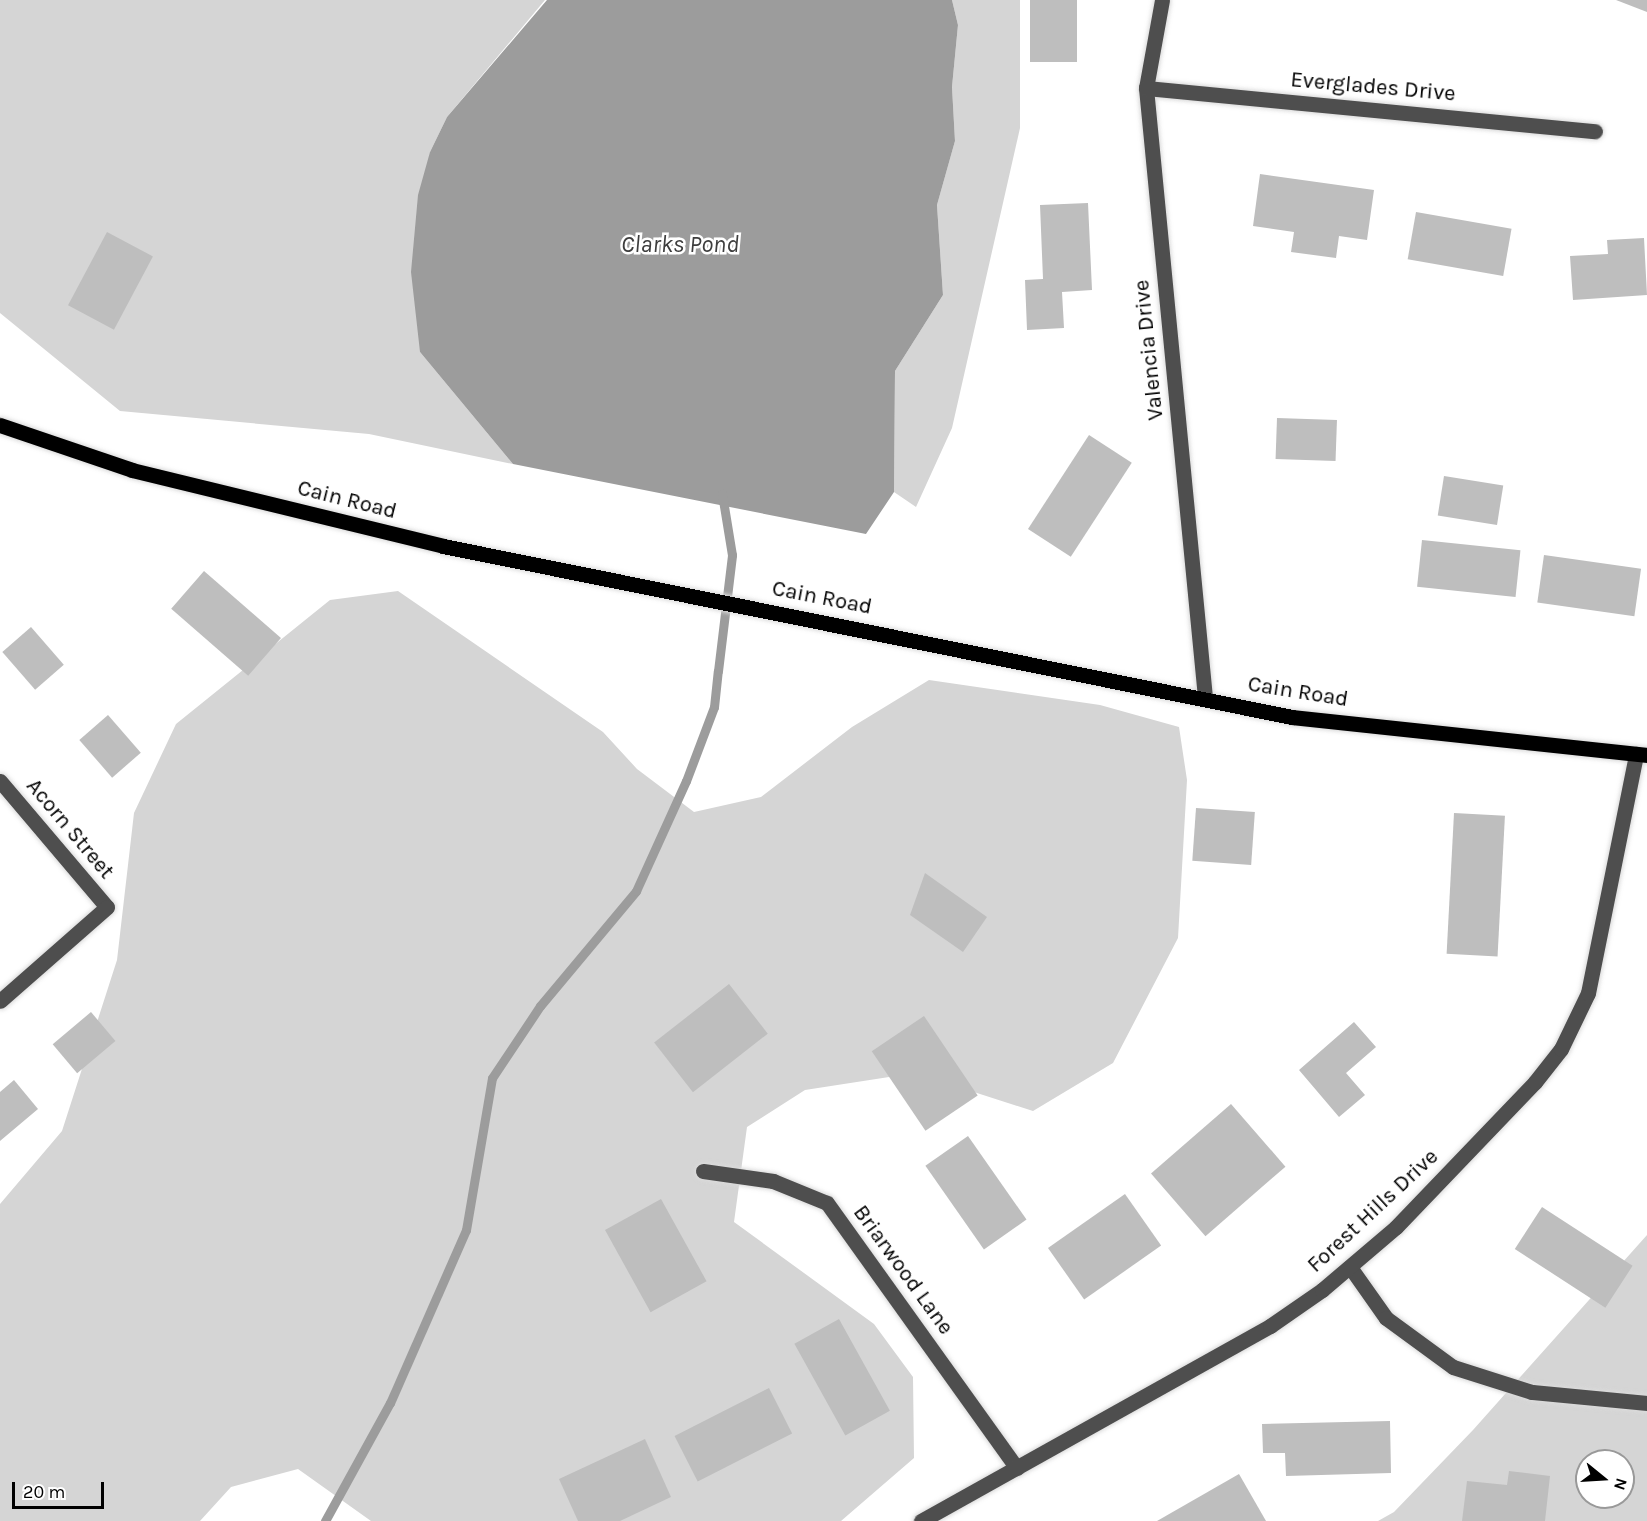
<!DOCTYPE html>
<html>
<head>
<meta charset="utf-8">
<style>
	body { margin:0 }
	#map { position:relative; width:1647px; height:1521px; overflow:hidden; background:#fff; font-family:Karla,sans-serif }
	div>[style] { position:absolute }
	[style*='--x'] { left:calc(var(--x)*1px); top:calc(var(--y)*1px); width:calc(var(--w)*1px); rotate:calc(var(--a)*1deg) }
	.green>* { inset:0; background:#d5d5d5 }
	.water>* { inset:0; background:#9c9c9c }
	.stream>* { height:9px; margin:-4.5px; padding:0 4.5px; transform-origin:4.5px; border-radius:4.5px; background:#9c9c9c }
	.building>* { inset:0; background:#bebebe; transform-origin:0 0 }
	.roads { filter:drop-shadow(0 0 2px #dbdbdb) drop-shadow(0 0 2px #dbdbdb) }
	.minor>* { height:15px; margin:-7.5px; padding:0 7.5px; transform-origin:7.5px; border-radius:7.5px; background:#4e4e4e }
	.major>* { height:15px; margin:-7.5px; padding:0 7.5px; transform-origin:7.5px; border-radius:7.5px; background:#000 }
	span { translate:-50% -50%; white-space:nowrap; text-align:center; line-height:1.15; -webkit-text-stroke:5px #fff; paint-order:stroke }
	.street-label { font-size:22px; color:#000 }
	.water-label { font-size:24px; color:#3d3d3d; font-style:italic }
	.north { position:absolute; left:1575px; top:1449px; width:60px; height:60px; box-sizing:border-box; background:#fff; border:2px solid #999; border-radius:50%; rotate:108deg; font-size:16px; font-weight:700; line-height:24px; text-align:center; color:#000 }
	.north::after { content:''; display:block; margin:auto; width:21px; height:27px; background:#000; clip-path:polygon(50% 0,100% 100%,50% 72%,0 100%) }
	.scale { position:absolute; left:12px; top:1482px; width:92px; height:27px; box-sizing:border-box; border:3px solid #000; border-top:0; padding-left:8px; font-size:18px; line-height:21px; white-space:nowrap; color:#000; -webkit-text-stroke:4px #fff; paint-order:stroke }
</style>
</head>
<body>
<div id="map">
	<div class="green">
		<div style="clip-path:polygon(0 0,545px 0,447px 117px,430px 152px,420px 352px,513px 464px,369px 434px,120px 411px,0 313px)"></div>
		<div style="clip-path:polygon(952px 0,1020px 0,1020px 128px,952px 428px,916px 507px,894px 492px,895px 371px,943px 295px,937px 205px,955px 141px,952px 87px,958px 25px)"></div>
		<div style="clip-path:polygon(398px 591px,603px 732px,637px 769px,694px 812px,761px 797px,852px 727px,929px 680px,1100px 705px,1179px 727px,1187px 780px,1178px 938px,1113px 1063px,1033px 1111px,915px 1073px,805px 1090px,747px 1127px,734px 1222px,874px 1324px,913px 1377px,914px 1458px,841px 1521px,371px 1521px,298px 1469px,231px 1487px,200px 1521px,0 1521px,0 1204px,62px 1131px,117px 960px,134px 813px,176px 724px,330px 600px)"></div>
		<div style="clip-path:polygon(evenodd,1647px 1235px,1647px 1521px,1378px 1521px,1394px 1512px,1473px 1430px,1647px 1235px,1587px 1461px,1623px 1461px,1623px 1497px,1587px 1497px,1587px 1461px)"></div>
	</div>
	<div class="water">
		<div style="clip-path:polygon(547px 0,952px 0,958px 25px,952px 87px,955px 141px,937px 205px,943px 295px,895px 371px,894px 492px,866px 534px,513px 464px,420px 352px,411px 272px,418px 195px,430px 152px,447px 117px)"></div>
	</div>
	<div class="stream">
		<div style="--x:325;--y:1521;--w:135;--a:-61.2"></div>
		<div style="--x:390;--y:1403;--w:189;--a:-66.3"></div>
		<div style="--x:466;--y:1230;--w:154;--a:-80.3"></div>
		<div style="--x:492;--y:1078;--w:87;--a:-56.3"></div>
		<div style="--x:540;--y:1006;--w:150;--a:-50.1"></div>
		<div style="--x:636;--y:891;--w:121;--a:-65.6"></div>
		<div style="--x:686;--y:781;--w:79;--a:-69.3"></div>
		<div style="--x:714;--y:707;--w:36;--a:-84"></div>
		<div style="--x:718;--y:671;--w:117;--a:-83.1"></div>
		<div style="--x:732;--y:555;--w:62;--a:-99.3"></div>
	</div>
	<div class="building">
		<div style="left:1030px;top:0;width:47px;height:62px"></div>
		<div style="clip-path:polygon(1616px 0,1647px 0,1647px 12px)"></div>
		<div style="clip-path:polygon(1260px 174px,1374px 190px,1367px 240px,1339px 236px,1336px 258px,1291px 252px,1294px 232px,1253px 226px)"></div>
		<div style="clip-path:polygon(1088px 203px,1092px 290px,1062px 292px,1064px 328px,1027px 330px,1025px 280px,1043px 279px,1040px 205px)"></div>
		<div style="left:1416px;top:212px;width:97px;height:48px;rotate:10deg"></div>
		<div style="left:107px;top:232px;width:52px;height:83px;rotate:28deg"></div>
		<div style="clip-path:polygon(1644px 238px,1647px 295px,1573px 300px,1570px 256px,1608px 254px,1607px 240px)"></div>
		<div style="left:1277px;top:418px;width:60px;height:41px;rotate:2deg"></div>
		<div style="left:1089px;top:435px;width:51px;height:112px;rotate:33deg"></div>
		<div style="left:1444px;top:476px;width:60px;height:40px;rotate:9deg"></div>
		<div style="left:1422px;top:540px;width:99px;height:47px;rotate:6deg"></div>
		<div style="left:1544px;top:555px;width:98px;height:48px;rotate:8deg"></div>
		<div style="left:204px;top:571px;width:102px;height:50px;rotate:41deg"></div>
		<div style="left:31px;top:627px;width:50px;height:38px;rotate:49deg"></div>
		<div style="left:108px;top:715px;width:50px;height:38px;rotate:49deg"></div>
		<div style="left:1196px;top:808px;width:59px;height:53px;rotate:4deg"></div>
		<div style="left:1454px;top:813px;width:51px;height:141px;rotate:3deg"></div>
		<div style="clip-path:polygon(925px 873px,987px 917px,963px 952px,910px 915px)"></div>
		<div style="left:729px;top:984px;width:63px;height:95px;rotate:52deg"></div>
		<div style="left:91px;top:1012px;width:38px;height:50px;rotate:50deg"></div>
		<div style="left:924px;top:1016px;width:96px;height:63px;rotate:56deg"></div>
		<div style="clip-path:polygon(1354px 1022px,1376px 1047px,1346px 1073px,1365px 1095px,1339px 1117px,1299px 1070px)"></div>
		<div style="clip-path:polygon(14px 1080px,38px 1109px,0 1141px,0 1092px)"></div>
		<div style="left:1231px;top:1104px;width:83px;height:106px;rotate:49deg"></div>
		<div style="left:968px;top:1136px;width:102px;height:52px;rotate:55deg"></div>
		<div style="left:1125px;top:1194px;width:63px;height:94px;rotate:55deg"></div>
		<div style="left:661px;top:1199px;width:94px;height:64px;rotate:61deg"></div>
		<div style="left:1542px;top:1207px;width:108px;height:50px;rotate:33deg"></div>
		<div style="left:839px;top:1319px;width:105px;height:51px;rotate:61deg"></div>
		<div style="left:769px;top:1388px;width:51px;height:106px;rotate:63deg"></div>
		<div style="clip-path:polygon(1390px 1421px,1391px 1473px,1286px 1476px,1285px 1453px,1263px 1453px,1262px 1424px)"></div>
		<div style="clip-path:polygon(645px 1439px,671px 1497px,620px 1521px,578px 1521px,559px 1479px)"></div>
		<div style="clip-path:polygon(1509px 1471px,1550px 1476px,1545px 1521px,1462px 1521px,1467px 1481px,1507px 1485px)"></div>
		<div style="clip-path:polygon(1239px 1474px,1266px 1521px,1157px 1521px)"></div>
	</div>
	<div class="roads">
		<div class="minor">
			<div style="--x:1162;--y:0;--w:89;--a:100.3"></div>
			<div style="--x:1146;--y:88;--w:612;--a:84.47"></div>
			<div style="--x:1146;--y:88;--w:451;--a:5.5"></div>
			<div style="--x:0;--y:781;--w:165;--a:49.7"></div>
			<div style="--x:107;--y:907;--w:142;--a:138.7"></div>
			<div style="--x:703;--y:1171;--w:71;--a:8.1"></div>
			<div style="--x:773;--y:1181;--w:58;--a:22.2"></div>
			<div style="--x:827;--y:1203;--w:326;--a:54.4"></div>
			<div style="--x:1350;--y:1267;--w:62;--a:54.8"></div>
			<div style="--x:1386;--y:1318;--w:83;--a:36.2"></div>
			<div style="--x:1453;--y:1367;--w:83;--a:17.6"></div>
			<div style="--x:1532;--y:1392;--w:116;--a:5.5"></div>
			<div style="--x:921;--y:1521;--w:400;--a:-29.2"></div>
			<div style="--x:1270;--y:1326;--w:63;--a:-34.7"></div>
			<div style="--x:1322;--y:1290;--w:97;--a:-40.4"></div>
			<div style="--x:1396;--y:1227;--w:201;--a:-46.2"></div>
			<div style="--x:1535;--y:1082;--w:42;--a:-51.8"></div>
			<div style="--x:1561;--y:1049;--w:62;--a:-64.3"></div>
			<div style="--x:1588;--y:993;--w:244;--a:-78.6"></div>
		</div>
		<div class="major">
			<div style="--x:0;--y:425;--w:139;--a:18.8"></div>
			<div style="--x:132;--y:470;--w:320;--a:13.7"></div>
			<div style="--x:443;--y:546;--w:866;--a:11.39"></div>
			<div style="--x:1292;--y:717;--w:357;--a:6.1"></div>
		</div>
	</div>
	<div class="street-label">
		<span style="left:1373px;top:87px;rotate:5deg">Everglades Drive</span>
		<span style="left:1149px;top:350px;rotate:-96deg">Valencia Drive</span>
		<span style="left:347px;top:500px;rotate:14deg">Cain Road</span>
		<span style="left:822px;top:598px;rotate:11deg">Cain Road</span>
		<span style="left:1298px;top:692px;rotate:9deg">Cain Road</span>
		<span style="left:70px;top:829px;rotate:50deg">Acorn Street</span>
		<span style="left:1373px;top:1211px;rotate:-43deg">Forest Hills Drive</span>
		<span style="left:903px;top:1270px;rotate:54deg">Briarwood Lane</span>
	</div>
	<div class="water-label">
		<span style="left:680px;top:245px">Clarks Pond</span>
	</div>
	<div class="north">N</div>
	<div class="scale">20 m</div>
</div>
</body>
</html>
